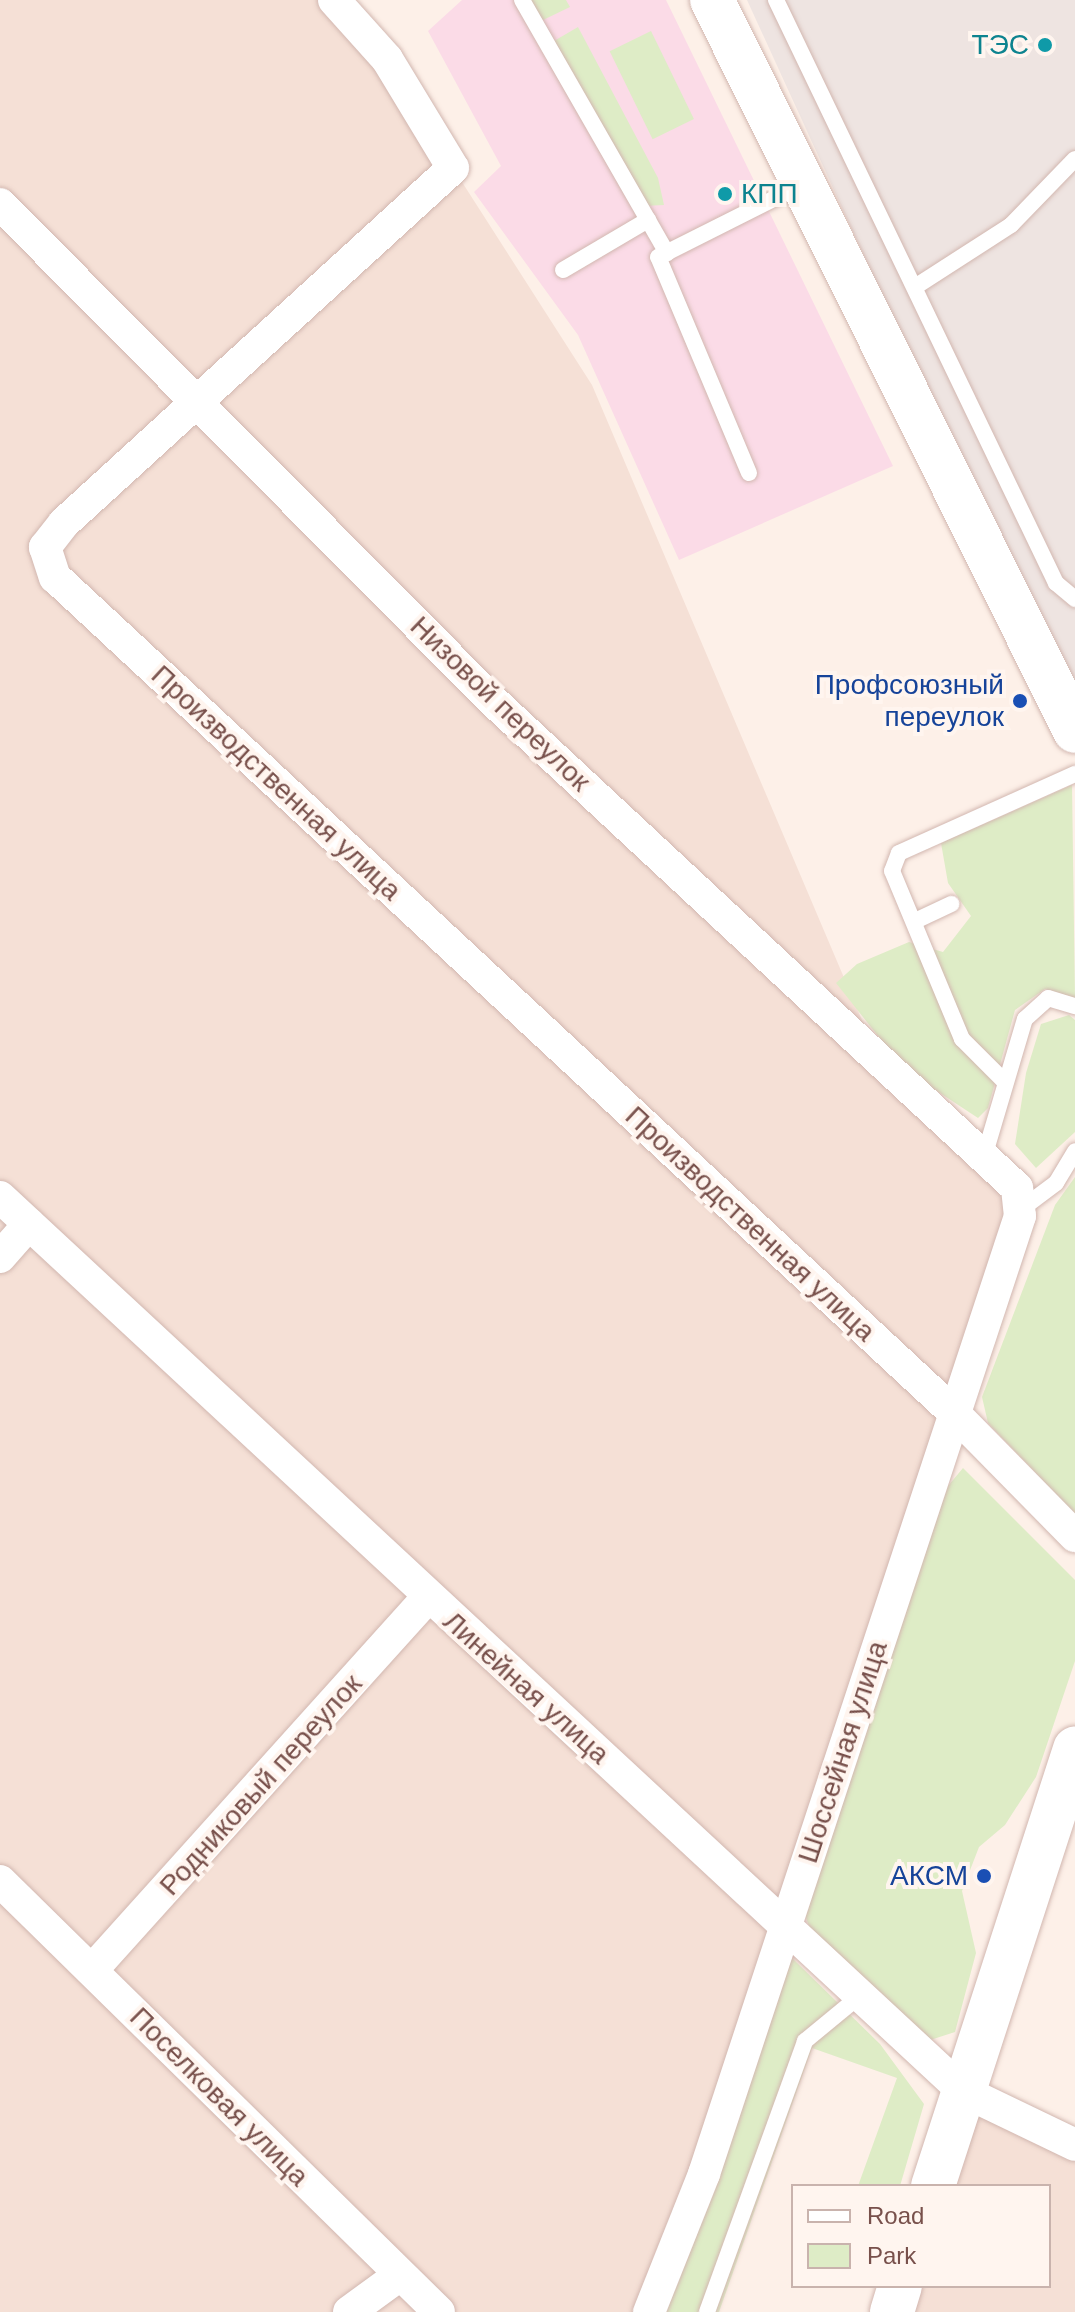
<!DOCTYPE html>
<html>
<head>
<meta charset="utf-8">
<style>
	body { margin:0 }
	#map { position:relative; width:1075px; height:2312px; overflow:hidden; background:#fdf0e8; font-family:Helvetica,sans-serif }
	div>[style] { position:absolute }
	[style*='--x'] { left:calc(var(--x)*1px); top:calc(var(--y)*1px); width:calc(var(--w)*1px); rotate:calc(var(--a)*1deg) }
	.residential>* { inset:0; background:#f5e0d6 }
	.industrial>* { inset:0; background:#eee4e1 }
	.medical>* { inset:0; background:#fbdbe7 }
	.green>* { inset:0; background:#deecc6; transform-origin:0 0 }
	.roads { filter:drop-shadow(0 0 2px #d2b7b0) drop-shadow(0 0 2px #d2b7b0) }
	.service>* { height:16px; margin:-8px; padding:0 8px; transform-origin:8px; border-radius:8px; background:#fff }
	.minor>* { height:32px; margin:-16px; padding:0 16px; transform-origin:16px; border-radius:16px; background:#fff }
	.secondary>* { height:44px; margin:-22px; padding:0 22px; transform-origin:22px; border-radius:22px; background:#fff }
	.dots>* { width:22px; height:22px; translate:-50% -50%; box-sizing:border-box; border:4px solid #fff5ef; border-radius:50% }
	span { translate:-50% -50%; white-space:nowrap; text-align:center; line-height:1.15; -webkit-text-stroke:8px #fff5ef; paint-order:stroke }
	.culture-label { font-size:28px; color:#0d838f }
	.right { translate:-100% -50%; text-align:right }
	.left { translate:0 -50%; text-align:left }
	.transit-label { font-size:28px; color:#164399 }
	.street-label { font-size:28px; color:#78504b }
	.legend { position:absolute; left:791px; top:2184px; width:260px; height:104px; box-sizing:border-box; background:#fff5ef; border:2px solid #c9b3ad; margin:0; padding:10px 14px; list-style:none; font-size:24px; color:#78504b }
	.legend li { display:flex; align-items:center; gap:16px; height:40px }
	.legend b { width:40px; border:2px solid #c9b3ad }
</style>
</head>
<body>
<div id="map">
	<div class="residential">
		<div style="clip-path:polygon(0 0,334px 0,453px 168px,592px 385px,879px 1060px,1017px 1188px,649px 2312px,0 2312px)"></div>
		<div style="clip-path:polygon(963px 2091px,1075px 2145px,1075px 2312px,892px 2312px,900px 2286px,1049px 2286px,1049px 2186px,933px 2186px)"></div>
	</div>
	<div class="industrial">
		<div style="clip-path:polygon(747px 0,1075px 0,1075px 717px)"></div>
	</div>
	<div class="medical">
		<div style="clip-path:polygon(462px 0,666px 0,893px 466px,679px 560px,578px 335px,474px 192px,501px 166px,428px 31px)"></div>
	</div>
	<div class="green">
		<div style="clip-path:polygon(530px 0,566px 0,570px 7px,541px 21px)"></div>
		<div style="clip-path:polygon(578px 27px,658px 178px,664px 205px,644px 206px,554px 41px)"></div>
		<div style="left:651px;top:31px;width:98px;height:46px;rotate:64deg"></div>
		<div style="clip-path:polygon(1072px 785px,1075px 998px,1045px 989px,1015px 1010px,988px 1108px,978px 1118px,905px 1070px,836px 983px,857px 964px,909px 942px,943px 952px,971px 916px,948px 883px,941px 843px)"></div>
		<div style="clip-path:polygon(1069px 1015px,1075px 1020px,1075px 1132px,1036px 1168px,1015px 1144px,1026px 1073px,1041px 1024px)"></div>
		<div style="clip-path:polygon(1075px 1177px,1075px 1514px,988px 1423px,982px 1397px,1055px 1205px)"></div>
		<div style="clip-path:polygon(963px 1468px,1075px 1580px,1075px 1661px,1036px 1777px,1005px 1825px,979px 1847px,962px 1891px,976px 1953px,955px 2032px,921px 2043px,810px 1929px,803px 1909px,948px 1486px)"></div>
		<div style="clip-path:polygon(791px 1957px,880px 2044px,924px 2104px,900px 2186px,858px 2186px,897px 2078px,812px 2048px,719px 2312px,663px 2312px)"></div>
	</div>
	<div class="roads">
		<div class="service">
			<div style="--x:522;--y:0;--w:292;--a:60.2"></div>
			<div style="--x:776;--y:0;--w:647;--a:64.35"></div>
			<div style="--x:1056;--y:583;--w:25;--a:40"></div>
			<div style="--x:563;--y:270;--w:99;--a:-30.5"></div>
			<div style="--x:918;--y:285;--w:111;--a:-32.8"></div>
			<div style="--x:1011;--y:225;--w:92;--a:-45.9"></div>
			<div style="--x:749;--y:473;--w:234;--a:-112.8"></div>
			<div style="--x:658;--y:257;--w:160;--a:-26.7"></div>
			<div style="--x:917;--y:920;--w:38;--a:-25"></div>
			<div style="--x:1005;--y:1082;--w:61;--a:-135"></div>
			<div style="--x:962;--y:1039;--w:182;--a:-112.6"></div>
			<div style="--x:892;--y:871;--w:19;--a:-69"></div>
			<div style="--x:899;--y:853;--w:193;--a:-24.2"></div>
			<div style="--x:984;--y:1157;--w:144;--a:-73.5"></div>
			<div style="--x:1025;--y:1019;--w:31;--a:-42"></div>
			<div style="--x:1048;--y:998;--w:28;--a:17"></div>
			<div style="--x:1020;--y:1210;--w:45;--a:-36.9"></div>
			<div style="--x:1056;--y:1183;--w:37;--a:-59"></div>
			<div style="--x:707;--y:2312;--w:288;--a:-70.1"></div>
			<div style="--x:805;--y:2041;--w:74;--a:-39.5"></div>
		</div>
		<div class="minor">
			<div style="--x:334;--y:0;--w:79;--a:48.1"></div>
			<div style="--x:387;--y:59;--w:127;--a:58.8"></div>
			<div style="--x:453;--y:168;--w:527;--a:137.62"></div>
			<div style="--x:64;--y:523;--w:31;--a:128"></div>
			<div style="--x:45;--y:547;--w:32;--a:72"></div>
			<div style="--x:55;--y:577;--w:1223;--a:42.91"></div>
			<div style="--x:951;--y:1410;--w:177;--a:45.5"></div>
			<div style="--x:0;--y:204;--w:699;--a:45.23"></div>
			<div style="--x:492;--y:700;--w:717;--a:42.91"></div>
			<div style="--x:1017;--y:1188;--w:28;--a:84"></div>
			<div style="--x:1020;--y:1216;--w:1009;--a:108.26"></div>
			<div style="--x:704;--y:2174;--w:149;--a:111.7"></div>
			<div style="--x:0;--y:1197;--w:1314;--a:42.87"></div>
			<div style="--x:963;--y:2091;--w:124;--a:25.7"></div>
			<div style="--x:0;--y:1257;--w:44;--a:-48.7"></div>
			<div style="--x:0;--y:1881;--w:615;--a:44.47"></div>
			<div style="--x:93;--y:1969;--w:499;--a:-48"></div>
			<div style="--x:349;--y:2312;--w:59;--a:-36.1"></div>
		</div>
		<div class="secondary">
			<div style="--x:712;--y:0;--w:816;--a:63.59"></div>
			<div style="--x:933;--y:2186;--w:460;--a:-72"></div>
			<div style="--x:892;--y:2312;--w:27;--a:-73"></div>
		</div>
	</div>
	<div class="dots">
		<div style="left:1045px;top:45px;background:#0f9aa8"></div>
		<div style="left:725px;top:194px;background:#0f9aa8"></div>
		<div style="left:1020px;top:701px;background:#1a4fb4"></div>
		<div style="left:984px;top:1876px;background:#1a4fb4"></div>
	</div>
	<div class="culture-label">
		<span class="right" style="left:1029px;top:45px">ТЭС</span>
		<span class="left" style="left:741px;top:194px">КПП</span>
	</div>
	<div class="transit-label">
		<span class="right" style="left:1004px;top:701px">Профсоюзный<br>переулок</span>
		<span class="right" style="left:968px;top:1876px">АКСМ</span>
	</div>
	<div class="street-label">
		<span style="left:500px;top:704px;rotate:44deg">Низовой переулок</span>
		<span style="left:276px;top:783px;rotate:43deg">Производственная улица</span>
		<span style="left:750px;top:1224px;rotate:43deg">Производственная улица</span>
		<span style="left:526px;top:1688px;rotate:42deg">Линейная улица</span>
		<span style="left:843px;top:1752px;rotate:-72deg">Шоссейная улица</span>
		<span style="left:261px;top:1785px;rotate:-48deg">Родниковый переулок</span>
		<span style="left:219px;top:2097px;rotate:45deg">Поселковая улица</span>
	</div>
	<ul class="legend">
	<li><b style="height:10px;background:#fff"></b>Road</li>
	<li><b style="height:22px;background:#deecc6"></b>Park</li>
	</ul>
</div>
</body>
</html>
